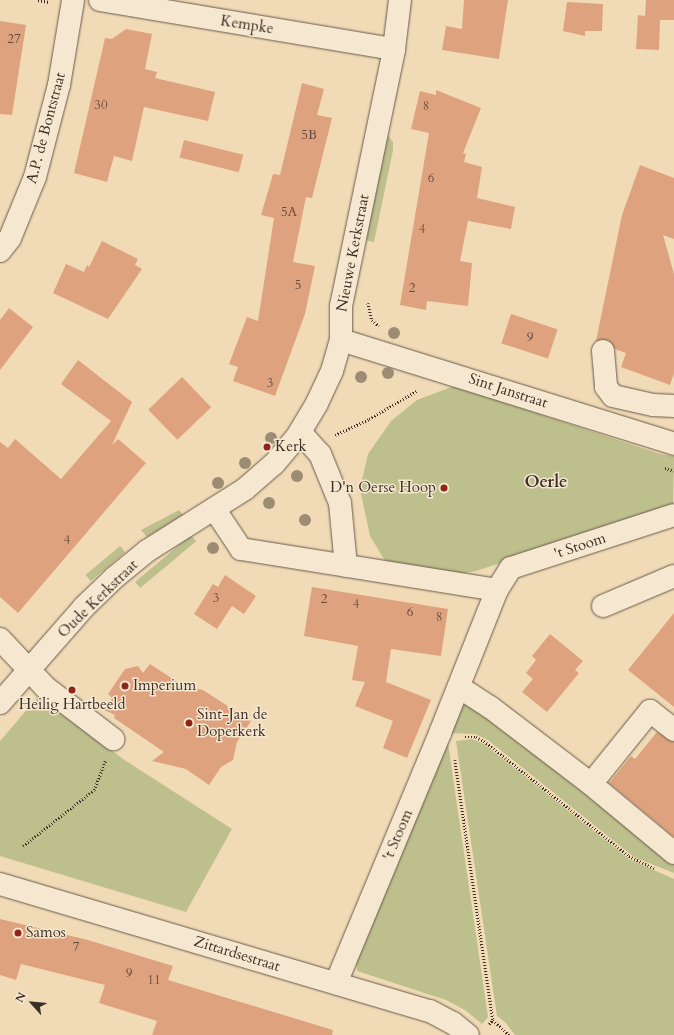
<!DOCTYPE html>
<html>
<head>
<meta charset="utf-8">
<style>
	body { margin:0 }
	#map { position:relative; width:674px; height:1035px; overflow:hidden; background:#f1dbb7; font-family:Cardo,serif }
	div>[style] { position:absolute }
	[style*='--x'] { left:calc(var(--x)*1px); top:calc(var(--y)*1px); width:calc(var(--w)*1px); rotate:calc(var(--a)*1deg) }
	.green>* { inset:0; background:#bdbf8c; transform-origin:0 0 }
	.building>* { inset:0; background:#dfa27e; transform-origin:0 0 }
	.path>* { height:2.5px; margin-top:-1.25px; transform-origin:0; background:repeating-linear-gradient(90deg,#3c2e27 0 1px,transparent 0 3px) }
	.roads { filter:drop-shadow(0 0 1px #69594b) drop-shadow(0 0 1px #69594b) }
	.minor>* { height:22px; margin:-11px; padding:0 11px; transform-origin:11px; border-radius:11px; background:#f6e8d0 }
	.trees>* { width:12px; height:12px; margin:-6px; border-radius:50%; background:#9c8c73 }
	.dots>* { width:11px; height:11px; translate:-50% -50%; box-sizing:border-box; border:2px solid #f6e8d0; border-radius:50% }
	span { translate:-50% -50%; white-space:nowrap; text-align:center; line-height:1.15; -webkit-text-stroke:3px #f6e8d0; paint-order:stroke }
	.number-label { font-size:13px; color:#654b3d }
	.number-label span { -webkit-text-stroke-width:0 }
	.street-label { font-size:15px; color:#3c2e27 }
	.poi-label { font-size:15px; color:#3c2e27 }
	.left { translate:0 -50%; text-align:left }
	.right { translate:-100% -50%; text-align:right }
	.quarter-label { font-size:17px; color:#3c2e27; font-weight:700 }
	.north { position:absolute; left:12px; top:983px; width:40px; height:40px; -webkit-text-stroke:3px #f6e8d0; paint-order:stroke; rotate:297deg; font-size:11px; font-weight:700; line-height:16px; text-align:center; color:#3c2e27 }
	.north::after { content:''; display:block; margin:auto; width:14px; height:18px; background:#3c2e27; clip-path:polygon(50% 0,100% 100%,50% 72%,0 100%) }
</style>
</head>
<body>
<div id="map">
	<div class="green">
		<div style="clip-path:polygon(387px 134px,393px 142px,393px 150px,374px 242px,365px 240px)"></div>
		<div style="clip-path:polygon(454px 386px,660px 454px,674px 456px,673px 507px,476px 571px,453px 575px,387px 564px,370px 536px,360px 489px,368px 454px,391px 421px,417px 400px)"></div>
		<div style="clip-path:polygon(179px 510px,183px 515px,147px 537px,141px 530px)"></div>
		<div style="left:191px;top:535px;width:8px;height:73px;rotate:50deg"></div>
		<div style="left:120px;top:546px;width:8px;height:45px;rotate:50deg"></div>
		<div style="clip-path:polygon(38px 697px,126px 761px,232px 829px,186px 912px,0 856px,0 741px)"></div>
		<div style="clip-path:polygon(462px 704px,483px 713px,674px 865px,674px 873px,634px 857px,488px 740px,475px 734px,450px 733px)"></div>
		<div style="clip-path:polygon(472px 739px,484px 744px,629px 859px,674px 879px,674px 1035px,515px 1035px,506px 1023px,497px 1016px,456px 741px)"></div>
		<div style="clip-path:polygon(448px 743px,488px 1017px,482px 1024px,465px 1010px,446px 1000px,357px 971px,356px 961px)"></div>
	</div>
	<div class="building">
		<div style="clip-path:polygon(464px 0,508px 0,499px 59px,442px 50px,446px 26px,462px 29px)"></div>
		<div style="clip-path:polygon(646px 0,674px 0,674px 20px,660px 20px,659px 50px,636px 49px,638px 15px,645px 16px)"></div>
		<div style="clip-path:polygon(567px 2px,603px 4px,602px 31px,585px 31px,585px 36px,563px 31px)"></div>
		<div style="clip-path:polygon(0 21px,26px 25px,12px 115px,0 114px)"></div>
		<div style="clip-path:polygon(126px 29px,152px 34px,145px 69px,157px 72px,155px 78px,215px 92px,208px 121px,144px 107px,132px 161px,114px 156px,107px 182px,74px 173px,105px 38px,112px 39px)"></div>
		<div style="clip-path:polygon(302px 83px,324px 89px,317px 115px,332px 118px,312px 198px,306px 197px,293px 262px,315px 266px,305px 314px,275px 396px,233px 381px,238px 367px,229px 364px,247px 317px,258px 321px,274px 218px,261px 215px,273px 174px,280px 175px)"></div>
		<div style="clip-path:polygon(436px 90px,481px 108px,463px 153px,466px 154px,464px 162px,482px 167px,477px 198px,515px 207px,511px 229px,468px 221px,460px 261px,472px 263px,468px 306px,427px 301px,426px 310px,400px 305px,429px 133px,411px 129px,420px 91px,436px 95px)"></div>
		<div style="left:184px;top:140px;width:61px;height:18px;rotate:14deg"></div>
		<div style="clip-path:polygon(640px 165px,674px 178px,674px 239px,663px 235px,674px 274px,674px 373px,670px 385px,621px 367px,626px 353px,615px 349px,608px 340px,596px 341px,622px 215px)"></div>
		<div style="clip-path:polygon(102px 241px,138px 259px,135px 265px,142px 269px,108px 319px,53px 293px,66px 264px,84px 272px,87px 265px,89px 267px)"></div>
		<div style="clip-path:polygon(9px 308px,33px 327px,0 370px,0 320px)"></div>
		<div style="left:511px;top:314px;width:49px;height:31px;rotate:18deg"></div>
		<div style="clip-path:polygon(78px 360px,132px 402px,112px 445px,118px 439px,146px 463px,18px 613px,0 597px,0 442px,8px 448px,15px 439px,61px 479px,111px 421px,61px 384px)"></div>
		<div style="left:182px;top:377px;width:42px;height:47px;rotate:46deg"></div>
		<div style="clip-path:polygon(225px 575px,256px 596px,244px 614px,232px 606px,217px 629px,194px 614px,213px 584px,218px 587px)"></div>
		<div style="clip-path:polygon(312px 587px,448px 609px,441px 656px,391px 649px,386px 682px,431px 700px,407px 758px,383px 748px,393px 721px,355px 706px,365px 682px,352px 680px,358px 646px,304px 636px)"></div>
		<div style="clip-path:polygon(674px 613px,674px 707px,628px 670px)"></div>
		<div style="clip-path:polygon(550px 634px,583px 661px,575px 670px,579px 673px,547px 712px,522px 692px,533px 679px,526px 673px,536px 660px,532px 656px)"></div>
		<div style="clip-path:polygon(150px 664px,182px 685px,203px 690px,251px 721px,237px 742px,233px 760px,221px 767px,209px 785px,186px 769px,152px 761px,164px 752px,114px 718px,115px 715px,102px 709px,111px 701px,112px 698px,108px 694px,125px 669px,138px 666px,143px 673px)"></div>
		<div style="clip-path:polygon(657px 732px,674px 742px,674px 837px,609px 783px,631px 756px,635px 759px)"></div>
		<div style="clip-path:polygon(0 919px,88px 940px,173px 966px,168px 980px,333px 1030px,332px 1035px,152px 1035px,157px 1021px,99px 1003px,105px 985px,21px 964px,16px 980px,0 975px)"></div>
	</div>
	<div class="path">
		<div style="--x:38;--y:0;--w:11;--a:10"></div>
		<div style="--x:368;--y:303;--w:17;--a:77"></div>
		<div style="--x:372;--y:320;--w:9;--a:41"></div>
		<div style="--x:335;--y:435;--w:38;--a:-25"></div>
		<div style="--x:369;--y:419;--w:57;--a:-30.6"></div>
		<div style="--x:665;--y:468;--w:9;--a:18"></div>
		<div style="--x:465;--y:737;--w:11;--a:0"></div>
		<div style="--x:476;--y:737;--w:9;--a:27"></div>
		<div style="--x:484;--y:741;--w:185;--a:38.4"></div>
		<div style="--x:629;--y:856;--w:28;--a:26"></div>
		<div style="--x:455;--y:760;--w:263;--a:81.7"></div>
		<div style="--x:23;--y:846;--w:90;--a:-38.3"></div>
		<div style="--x:94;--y:790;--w:31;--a:-69"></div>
		<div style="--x:489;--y:1024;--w:6;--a:-45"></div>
		<div style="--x:493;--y:1020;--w:22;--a:43"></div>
	</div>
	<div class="roads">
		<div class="minor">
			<div style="--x:100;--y:0;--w:298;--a:9.5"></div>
			<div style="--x:0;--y:251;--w:16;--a:-52"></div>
			<div style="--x:10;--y:238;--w:66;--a:-67.7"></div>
			<div style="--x:35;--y:177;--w:95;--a:-75.4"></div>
			<div style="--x:59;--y:85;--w:86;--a:-80.6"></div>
			<div style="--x:341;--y:340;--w:349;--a:17.3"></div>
			<div style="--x:603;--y:351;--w:36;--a:85"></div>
			<div style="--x:606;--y:387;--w:11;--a:52"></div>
			<div style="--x:613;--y:396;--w:41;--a:12.7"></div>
			<div style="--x:653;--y:405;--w:21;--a:3"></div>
			<div style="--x:300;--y:432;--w:30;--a:48"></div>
			<div style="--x:320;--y:454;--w:53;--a:67.8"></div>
			<div style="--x:340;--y:503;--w:63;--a:84.6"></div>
			<div style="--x:215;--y:510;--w:47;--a:56.3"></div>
			<div style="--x:241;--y:549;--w:259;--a:9.1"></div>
			<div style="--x:603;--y:606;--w:77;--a:-22.9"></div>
			<div style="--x:0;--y:639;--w:66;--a:46.8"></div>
			<div style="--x:45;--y:687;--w:86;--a:37.4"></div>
			<div style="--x:459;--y:687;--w:37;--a:33"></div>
			<div style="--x:490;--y:707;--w:127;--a:37.3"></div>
			<div style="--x:591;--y:784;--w:94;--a:-51.1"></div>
			<div style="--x:650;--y:711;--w:31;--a:38"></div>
			<div style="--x:0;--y:703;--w:128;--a:-48.8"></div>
			<div style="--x:84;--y:607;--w:42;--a:-44"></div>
			<div style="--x:114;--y:578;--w:43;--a:-39.3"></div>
			<div style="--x:147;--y:551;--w:116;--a:-32.3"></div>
			<div style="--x:245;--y:489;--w:38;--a:-41"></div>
			<div style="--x:274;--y:464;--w:38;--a:-50"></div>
			<div style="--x:298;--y:435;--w:37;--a:-59"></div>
			<div style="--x:317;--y:403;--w:35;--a:-65"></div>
			<div style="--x:332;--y:371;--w:32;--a:-74"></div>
			<div style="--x:341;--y:340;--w:34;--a:-90"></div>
			<div style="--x:341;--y:306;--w:262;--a:-78.3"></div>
			<div style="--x:394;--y:49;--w:49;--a:-83"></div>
			<div style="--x:591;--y:784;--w:108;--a:39.7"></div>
			<div style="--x:0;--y:884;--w:448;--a:16.5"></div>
			<div style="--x:430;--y:1011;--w:26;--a:28"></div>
			<div style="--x:453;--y:1023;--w:19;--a:39"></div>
			<div style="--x:336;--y:983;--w:271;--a:-67.4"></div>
			<div style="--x:440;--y:733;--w:154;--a:-68.3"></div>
			<div style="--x:497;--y:590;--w:26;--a:-58"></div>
			<div style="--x:511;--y:568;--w:171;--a:-18"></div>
		</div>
	</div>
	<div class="trees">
		<div style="left:394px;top:333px"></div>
		<div style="left:388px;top:373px"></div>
		<div style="left:361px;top:377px"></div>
		<div style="left:271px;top:438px"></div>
		<div style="left:245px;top:463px"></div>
		<div style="left:297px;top:476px"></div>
		<div style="left:218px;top:483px"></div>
		<div style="left:269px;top:503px"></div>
		<div style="left:305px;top:520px"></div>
		<div style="left:213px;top:548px"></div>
	</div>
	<div class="dots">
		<div style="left:267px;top:447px;background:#8f2418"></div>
		<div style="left:444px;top:488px;background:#8f2418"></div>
		<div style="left:125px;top:686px;background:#8f2418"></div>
		<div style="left:72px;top:690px;background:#8f2418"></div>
		<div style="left:189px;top:723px;background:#8f2418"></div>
		<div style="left:18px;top:933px;background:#8f2418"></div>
	</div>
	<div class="number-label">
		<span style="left:14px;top:39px">27</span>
		<span style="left:101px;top:105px">30</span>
		<span style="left:426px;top:106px">8</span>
		<span style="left:309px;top:135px">5B</span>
		<span style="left:431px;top:178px">6</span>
		<span style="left:289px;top:212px">5A</span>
		<span style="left:422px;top:229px">4</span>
		<span style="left:298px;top:285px">5</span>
		<span style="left:412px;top:288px">2</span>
		<span style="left:530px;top:337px">9</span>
		<span style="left:270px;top:383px">3</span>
		<span style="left:67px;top:540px">4</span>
		<span style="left:216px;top:598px">3</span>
		<span style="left:324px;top:599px">2</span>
		<span style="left:356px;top:604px">4</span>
		<span style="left:410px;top:612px">6</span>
		<span style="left:439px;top:617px">8</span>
		<span style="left:76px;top:947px">7</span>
		<span style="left:129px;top:973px">9</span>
		<span style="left:154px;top:980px">11</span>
	</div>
	<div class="street-label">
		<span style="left:247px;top:25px;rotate:9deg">Kempke</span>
		<span style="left:46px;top:128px;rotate:-75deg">A.P. de Bontstraat</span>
		<span style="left:353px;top:253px;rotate:-79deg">Nieuwe Kerkstraat</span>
		<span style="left:508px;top:391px;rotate:18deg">Sint Janstraat</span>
		<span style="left:580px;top:546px;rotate:-18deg">'t Stoom</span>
		<span style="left:98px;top:599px;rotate:-44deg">Oude Kerkstraat</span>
		<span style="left:398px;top:835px;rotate:-67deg">'t Stoom</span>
		<span style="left:237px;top:954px;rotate:17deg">Zittardsestraat</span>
	</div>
	<div class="poi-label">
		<span class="left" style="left:275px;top:447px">Kerk</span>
		<span class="right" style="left:436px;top:488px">D'n Oerse Hoop</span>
		<span class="left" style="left:133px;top:686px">Imperium</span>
		<span style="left:72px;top:705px">Heilig Hartbeeld</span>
		<span class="left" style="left:197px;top:723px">Sint-Jan de<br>Doperkerk</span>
		<span class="left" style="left:26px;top:933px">Samos</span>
	</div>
	<div class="quarter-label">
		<span style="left:546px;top:482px">Oerle</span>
	</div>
	<div class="north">N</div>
</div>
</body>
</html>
